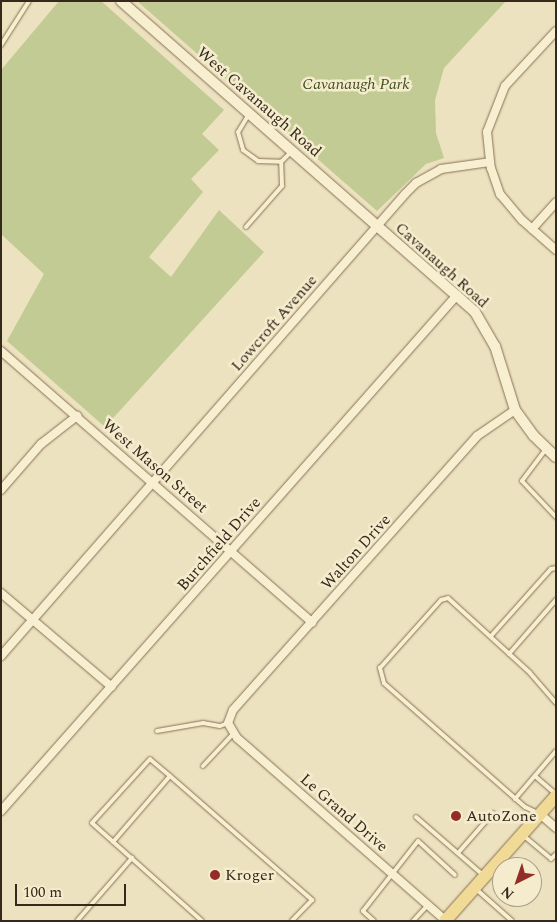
<!DOCTYPE html>
<html>
<head>
<meta charset="utf-8">
<style>
	body { margin:0 }
	#map { position:relative; width:557px; height:922px; overflow:hidden; background:#ede2bf; font-family:Spectral,serif }
	div>[style] { position:absolute }
	[style*='--x'] { left:calc(var(--x)*1px); top:calc(var(--y)*1px); width:calc(var(--w)*1px); rotate:calc(var(--a)*1deg) }
	.green>* { inset:0; background:#c1cb93 }
	.roads { filter:drop-shadow(0 0 1px #857257) drop-shadow(0 0 1px #857257) }
	.service>* { height:4px; margin:-2px; padding:0 2px; transform-origin:2px; border-radius:2px; background:#f8efd1 }
	.minor>* { height:8px; margin:-4px; padding:0 4px; transform-origin:4px; border-radius:4px; background:#f8efd1 }
	.tertiary>* { height:10px; margin:-5px; padding:0 5px; transform-origin:5px; border-radius:5px; background:#f8efd1 }
	.primary>* { height:12px; margin:-6px; padding:0 6px; transform-origin:6px; border-radius:6px; background:#f1d996 }
	.dots>* { width:14px; height:14px; translate:-50% -50%; box-sizing:border-box; border:2px solid #f5ecce; border-radius:50% }
	span { translate:-50% -50%; white-space:nowrap; text-align:center; line-height:1.15; -webkit-text-stroke:5px #f5ecce; paint-order:stroke }
	.park-label { font-size:16px; color:#435123; font-style:italic }
	.street-label { font-size:16px; color:#35291c }
	.poi-label { font-size:16px; color:#35291c }
	.left { translate:0 -50%; text-align:left }
	.frame { position:absolute; inset:0; border:2px solid #35291c; pointer-events:none }
	.north { position:absolute; left:492px; top:857px; width:50px; height:50px; box-sizing:border-box; background:#f5ecce; border:1px solid #a89e87; border-radius:50%; rotate:221deg; font-size:14px; font-weight:700; line-height:20px; text-align:center; color:#35291c }
	.north::after { content:''; display:block; margin:auto; width:18px; height:22px; background:#942d28; clip-path:polygon(50% 0,100% 100%,50% 72%,0 100%) }
	.scale { position:absolute; left:15px; top:884px; width:111px; height:22px; box-sizing:border-box; border:2px solid #35291c; border-top:0; padding-left:6px; font-size:15px; line-height:18px; white-space:nowrap; color:#35291c; -webkit-text-stroke:4px #f5ecce; paint-order:stroke }
</style>
</head>
<body>
<div id="map">
	<div class="green">
		<div style="clip-path:polygon(59px 1px,101px 1px,224px 110px,202px 134px,219px 150px,191px 179px,203px 192px,149px 257px,171px 277px,219px 210px,264px 252px,105px 427px,7px 341px,44px 274px,1px 234px,1px 70px)"></div>
		<div style="clip-path:polygon(137px 1px,506px 1px,444px 68px,435px 100px,436px 133px,444px 158px,426px 164px,377px 211px)"></div>
	</div>
	<div class="roads">
		<div class="service">
			<div style="--x:1;--y:45;--w:52;--a:-57.5"></div>
			<div style="--x:249;--y:114;--w:21;--a:121"></div>
			<div style="--x:238;--y:132;--w:19;--a:74"></div>
			<div style="--x:243;--y:150;--w:19;--a:36"></div>
			<div style="--x:258;--y:161;--w:23;--a:2"></div>
			<div style="--x:246;--y:227;--w:55;--a:-48.7"></div>
			<div style="--x:282;--y:186;--w:24;--a:-92"></div>
			<div style="--x:281;--y:162;--w:14;--a:-45"></div>
			<div style="--x:546;--y:449;--w:40;--a:127"></div>
			<div style="--x:522;--y:481;--w:50;--a:46.6"></div>
			<div style="--x:491;--y:636;--w:90;--a:-48.2"></div>
			<div style="--x:551;--y:569;--w:5;--a:-11"></div>
			<div style="--x:509;--y:654;--w:72;--a:-49"></div>
			<div style="--x:157;--y:731;--w:47;--a:-9.9"></div>
			<div style="--x:203;--y:723;--w:17;--a:10"></div>
			<div style="--x:220;--y:726;--w:9;--a:-21"></div>
			<div style="--x:203;--y:766;--w:44;--a:-46.8"></div>
			<div style="--x:170;--y:776;--w:26;--a:-140"></div>
			<div style="--x:150;--y:759;--w:86;--a:132.2"></div>
			<div style="--x:92;--y:823;--w:147;--a:41.7"></div>
			<div style="--x:535;--y:776;--w:28;--a:41"></div>
			<div style="--x:515;--y:799;--w:63;--a:-49.5"></div>
			<div style="--x:538;--y:813;--w:14;--a:-155"></div>
			<div style="--x:525;--y:807;--w:188;--a:-138.7"></div>
			<div style="--x:384;--y:683;--w:16;--a:-105"></div>
			<div style="--x:380;--y:668;--w:91;--a:-48.1"></div>
			<div style="--x:441;--y:600;--w:7;--a:-16"></div>
			<div style="--x:448;--y:598;--w:111;--a:42.4"></div>
			<div style="--x:530;--y:673;--w:40;--a:49"></div>
			<div style="--x:416;--y:817;--w:89;--a:40.9"></div>
			<div style="--x:524;--y:836;--w:35;--a:40"></div>
			<div style="--x:551;--y:859;--w:7;--a:-45"></div>
			<div style="--x:113;--y:842;--w:87;--a:-49.2"></div>
			<div style="--x:170;--y:776;--w:189;--a:41.1"></div>
			<div style="--x:312;--y:900;--w:29;--a:134"></div>
			<div style="--x:458;--y:853;--w:53;--a:-48.8"></div>
			<div style="--x:476;--y:889;--w:48;--a:41.6"></div>
			<div style="--x:77;--y:921;--w:84;--a:-48.9"></div>
			<div style="--x:374;--y:921;--w:15;--a:-138"></div>
			<div style="--x:363;--y:911;--w:89;--a:-51.8"></div>
			<div style="--x:418;--y:841;--w:50;--a:42.6"></div>
			<div style="--x:413;--y:921;--w:22;--a:-47"></div>
		</div>
		<div class="minor">
			<div style="--x:556;--y:31;--w:75;--a:132.8"></div>
			<div style="--x:505;--y:86;--w:49;--a:111.4"></div>
			<div style="--x:487;--y:132;--w:36;--a:84"></div>
			<div style="--x:491;--y:168;--w:28;--a:71"></div>
			<div style="--x:500;--y:194;--w:34;--a:50"></div>
			<div style="--x:522;--y:220;--w:45;--a:41.4"></div>
			<div style="--x:532;--y:229;--w:36;--a:-48"></div>
			<div style="--x:1;--y:351;--w:413;--a:41.1"></div>
			<div style="--x:1;--y:490;--w:61;--a:-49"></div>
			<div style="--x:41;--y:444;--w:46;--a:-37.9"></div>
			<div style="--x:1;--y:593;--w:145;--a:40.3"></div>
			<div style="--x:1;--y:656;--w:614;--a:-48.83"></div>
			<div style="--x:405;--y:194;--w:16;--a:-45"></div>
			<div style="--x:416;--y:183;--w:29;--a:-29"></div>
			<div style="--x:441;--y:169;--w:49;--a:-8.1"></div>
			<div style="--x:1;--y:811;--w:689;--a:-48.53"></div>
			<div style="--x:540;--y:814;--w:21;--a:41"></div>
			<div style="--x:445;--y:920;--w:276;--a:-138.8"></div>
			<div style="--x:237;--y:738;--w:17;--a:-121"></div>
			<div style="--x:228;--y:723;--w:14;--a:-69"></div>
			<div style="--x:233;--y:710;--w:367;--a:-48.3"></div>
			<div style="--x:477;--y:436;--w:46;--a:-34.4"></div>
		</div>
		<div class="tertiary">
			<div style="--x:121;--y:1;--w:471;--a:41.3"></div>
			<div style="--x:475;--y:312;--w:39;--a:60"></div>
			<div style="--x:495;--y:346;--w:67;--a:72.6"></div>
			<div style="--x:515;--y:410;--w:32;--a:54"></div>
			<div style="--x:534;--y:436;--w:30;--a:44"></div>
		</div>
		<div class="primary">
			<div style="--x:445;--y:921;--w:167;--a:-48.4"></div>
		</div>
	</div>
	<div class="dots">
		<div style="left:456px;top:816px;background:#942d28"></div>
		<div style="left:215px;top:875px;background:#942d28"></div>
	</div>
	<div class="park-label">
		<span style="left:356px;top:84px">Cavanaugh Park</span>
	</div>
	<div class="street-label">
		<span style="left:259px;top:102px;rotate:41deg">West Cavanaugh Road</span>
		<span style="left:442px;top:265px;rotate:42deg">Cavanaugh Road</span>
		<span style="left:274px;top:323px;rotate:-49deg">Lowcroft Avenue</span>
		<span style="left:155px;top:466px;rotate:41deg">West Mason Street</span>
		<span style="left:219px;top:544px;rotate:-49deg">Burchfield Drive</span>
		<span style="left:356px;top:552px;rotate:-48deg">Walton Drive</span>
		<span style="left:344px;top:813px;rotate:41deg">Le Grand Drive</span>
	</div>
	<div class="poi-label">
		<span class="left" style="left:466px;top:816px">AutoZone</span>
		<span class="left" style="left:225px;top:875px">Kroger</span>
	</div>
	<div class="frame"></div>
	<div class="north">N</div>
	<div class="scale">100 m</div>
</div>
</body>
</html>
